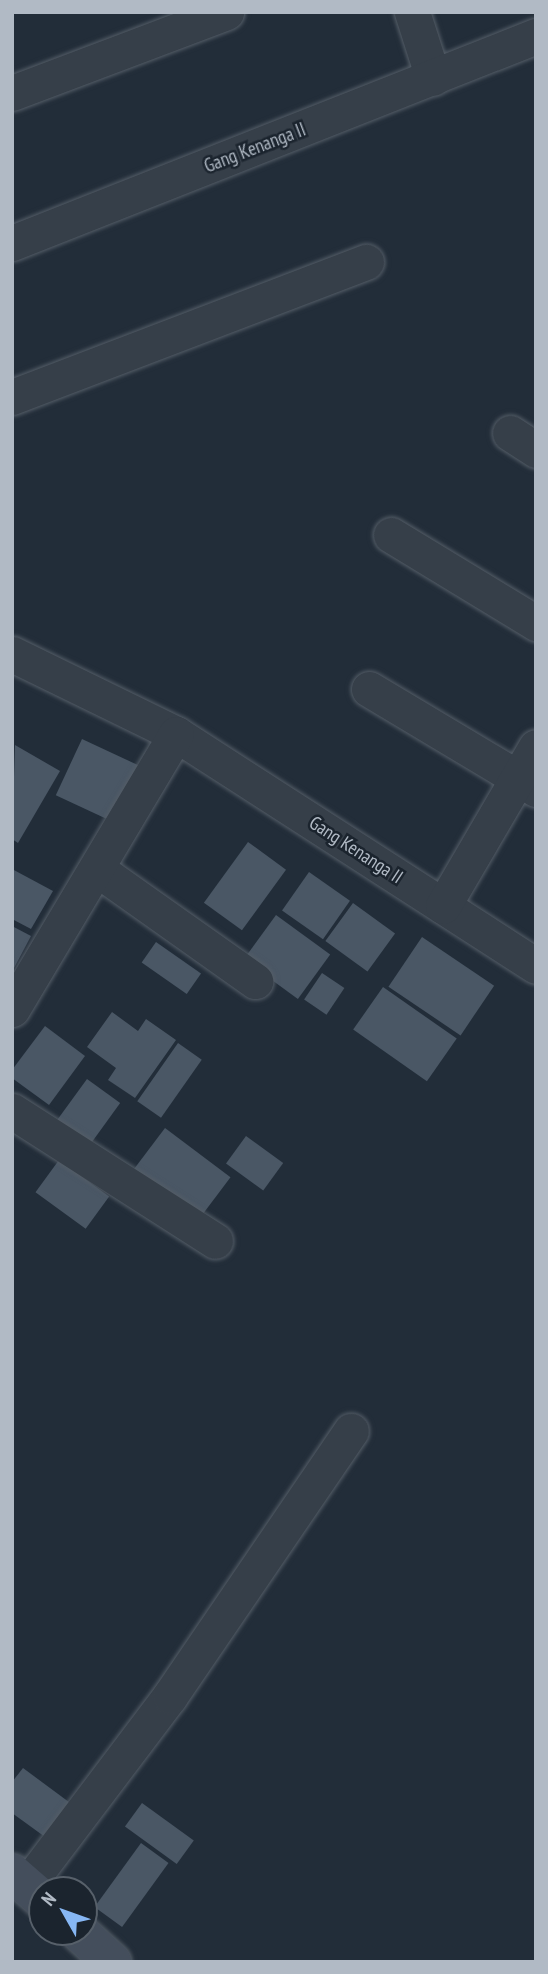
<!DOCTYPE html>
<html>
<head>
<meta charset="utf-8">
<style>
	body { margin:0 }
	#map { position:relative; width:548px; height:1974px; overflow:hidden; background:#222d39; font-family:"PT Sans Narrow",sans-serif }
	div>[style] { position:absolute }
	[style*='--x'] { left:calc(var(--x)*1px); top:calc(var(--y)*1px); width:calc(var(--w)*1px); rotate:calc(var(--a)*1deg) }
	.building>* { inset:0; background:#4a5765; transform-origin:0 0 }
	.roads { filter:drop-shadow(0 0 2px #545d67) drop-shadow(0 0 2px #545d67) }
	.street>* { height:35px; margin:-17.5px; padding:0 17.5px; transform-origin:17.5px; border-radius:17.5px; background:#363f49 }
	.secondary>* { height:38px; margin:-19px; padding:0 19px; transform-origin:19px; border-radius:19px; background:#444e5c }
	span { translate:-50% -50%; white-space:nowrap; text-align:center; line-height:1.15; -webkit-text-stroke:5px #1b242e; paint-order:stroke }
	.street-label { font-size:19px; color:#b1bac5 }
	.frame { position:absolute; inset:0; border:14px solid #b1bac5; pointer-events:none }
	.north { position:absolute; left:28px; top:1876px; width:70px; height:70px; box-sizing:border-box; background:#1b242e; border:2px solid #57606a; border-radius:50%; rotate:310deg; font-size:19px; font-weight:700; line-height:28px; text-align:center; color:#b1bac5 }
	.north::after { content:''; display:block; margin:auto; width:24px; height:32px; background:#87b7f4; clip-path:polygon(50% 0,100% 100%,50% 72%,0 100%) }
</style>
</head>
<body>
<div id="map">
	<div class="building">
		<div style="left:82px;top:739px;width:64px;height:62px;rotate:25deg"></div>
		<div style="clip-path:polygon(15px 745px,60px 771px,18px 843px,12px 839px)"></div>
		<div style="left:248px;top:842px;width:47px;height:75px;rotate:36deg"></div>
		<div style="clip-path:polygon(12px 869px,53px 891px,31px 929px,12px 919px)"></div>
		<div style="left:309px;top:872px;width:50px;height:47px;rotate:35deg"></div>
		<div style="left:353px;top:903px;width:52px;height:47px;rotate:36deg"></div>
		<div style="left:276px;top:915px;width:67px;height:55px;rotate:36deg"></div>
		<div style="clip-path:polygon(12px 926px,31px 936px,14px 968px,12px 967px)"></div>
		<div style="left:422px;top:937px;width:87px;height:60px;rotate:34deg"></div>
		<div style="left:156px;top:942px;width:55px;height:25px;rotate:35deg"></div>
		<div style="left:322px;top:973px;width:27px;height:32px;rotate:34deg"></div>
		<div style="left:383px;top:987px;width:90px;height:52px;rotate:35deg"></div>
		<div style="clip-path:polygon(112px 1012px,138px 1031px,146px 1019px,176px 1040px,135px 1098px,108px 1080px,116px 1068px,87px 1047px)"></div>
		<div style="clip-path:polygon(45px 1026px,85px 1056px,49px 1105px,12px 1078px,12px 1070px)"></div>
		<div style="left:178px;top:1043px;width:29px;height:71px;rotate:35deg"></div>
		<div style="left:87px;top:1079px;width:41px;height:56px;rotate:36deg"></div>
		<div style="left:165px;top:1128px;width:82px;height:53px;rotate:37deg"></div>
		<div style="left:246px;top:1136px;width:46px;height:34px;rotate:36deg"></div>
		<div style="left:59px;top:1160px;width:62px;height:40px;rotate:36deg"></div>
		<div style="clip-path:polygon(23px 1768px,77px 1808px,52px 1842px,12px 1813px,12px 1782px)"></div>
		<div style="left:142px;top:1803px;width:64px;height:29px;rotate:36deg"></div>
		<div style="left:141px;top:1843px;width:34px;height:79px;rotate:36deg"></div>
	</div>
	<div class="roads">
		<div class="street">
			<div style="--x:412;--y:12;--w:69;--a:72.3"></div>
			<div style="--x:12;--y:93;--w:229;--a:-20.7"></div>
			<div style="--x:12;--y:243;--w:563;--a:-21.56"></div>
			<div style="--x:12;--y:397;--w:379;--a:-20.9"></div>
			<div style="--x:510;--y:433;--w:31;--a:33"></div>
			<div style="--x:391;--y:535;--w:170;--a:31.3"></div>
			<div style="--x:12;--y:654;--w:182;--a:26"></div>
			<div style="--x:176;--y:734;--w:428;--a:32.8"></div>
			<div style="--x:369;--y:689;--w:195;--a:30.9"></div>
			<div style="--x:97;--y:869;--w:194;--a:35.3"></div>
			<div style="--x:443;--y:906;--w:184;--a:-59.7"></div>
			<div style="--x:12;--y:1009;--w:320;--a:-59.2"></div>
			<div style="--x:12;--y:1111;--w:241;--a:32.6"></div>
			<div style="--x:27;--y:1885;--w:237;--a:-52.9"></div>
			<div style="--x:170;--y:1696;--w:321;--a:-55.7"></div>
		</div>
		<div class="secondary">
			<div style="--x:12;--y:1873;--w:40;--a:41"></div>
			<div style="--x:79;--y:1932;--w:45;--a:42.3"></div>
		</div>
	</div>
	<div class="street-label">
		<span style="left:255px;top:148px;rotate:-21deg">Gang Kenanga II</span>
		<span style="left:356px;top:850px;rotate:33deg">Gang Kenanga II</span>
	</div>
	<div class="frame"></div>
	<div class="north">N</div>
</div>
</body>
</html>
